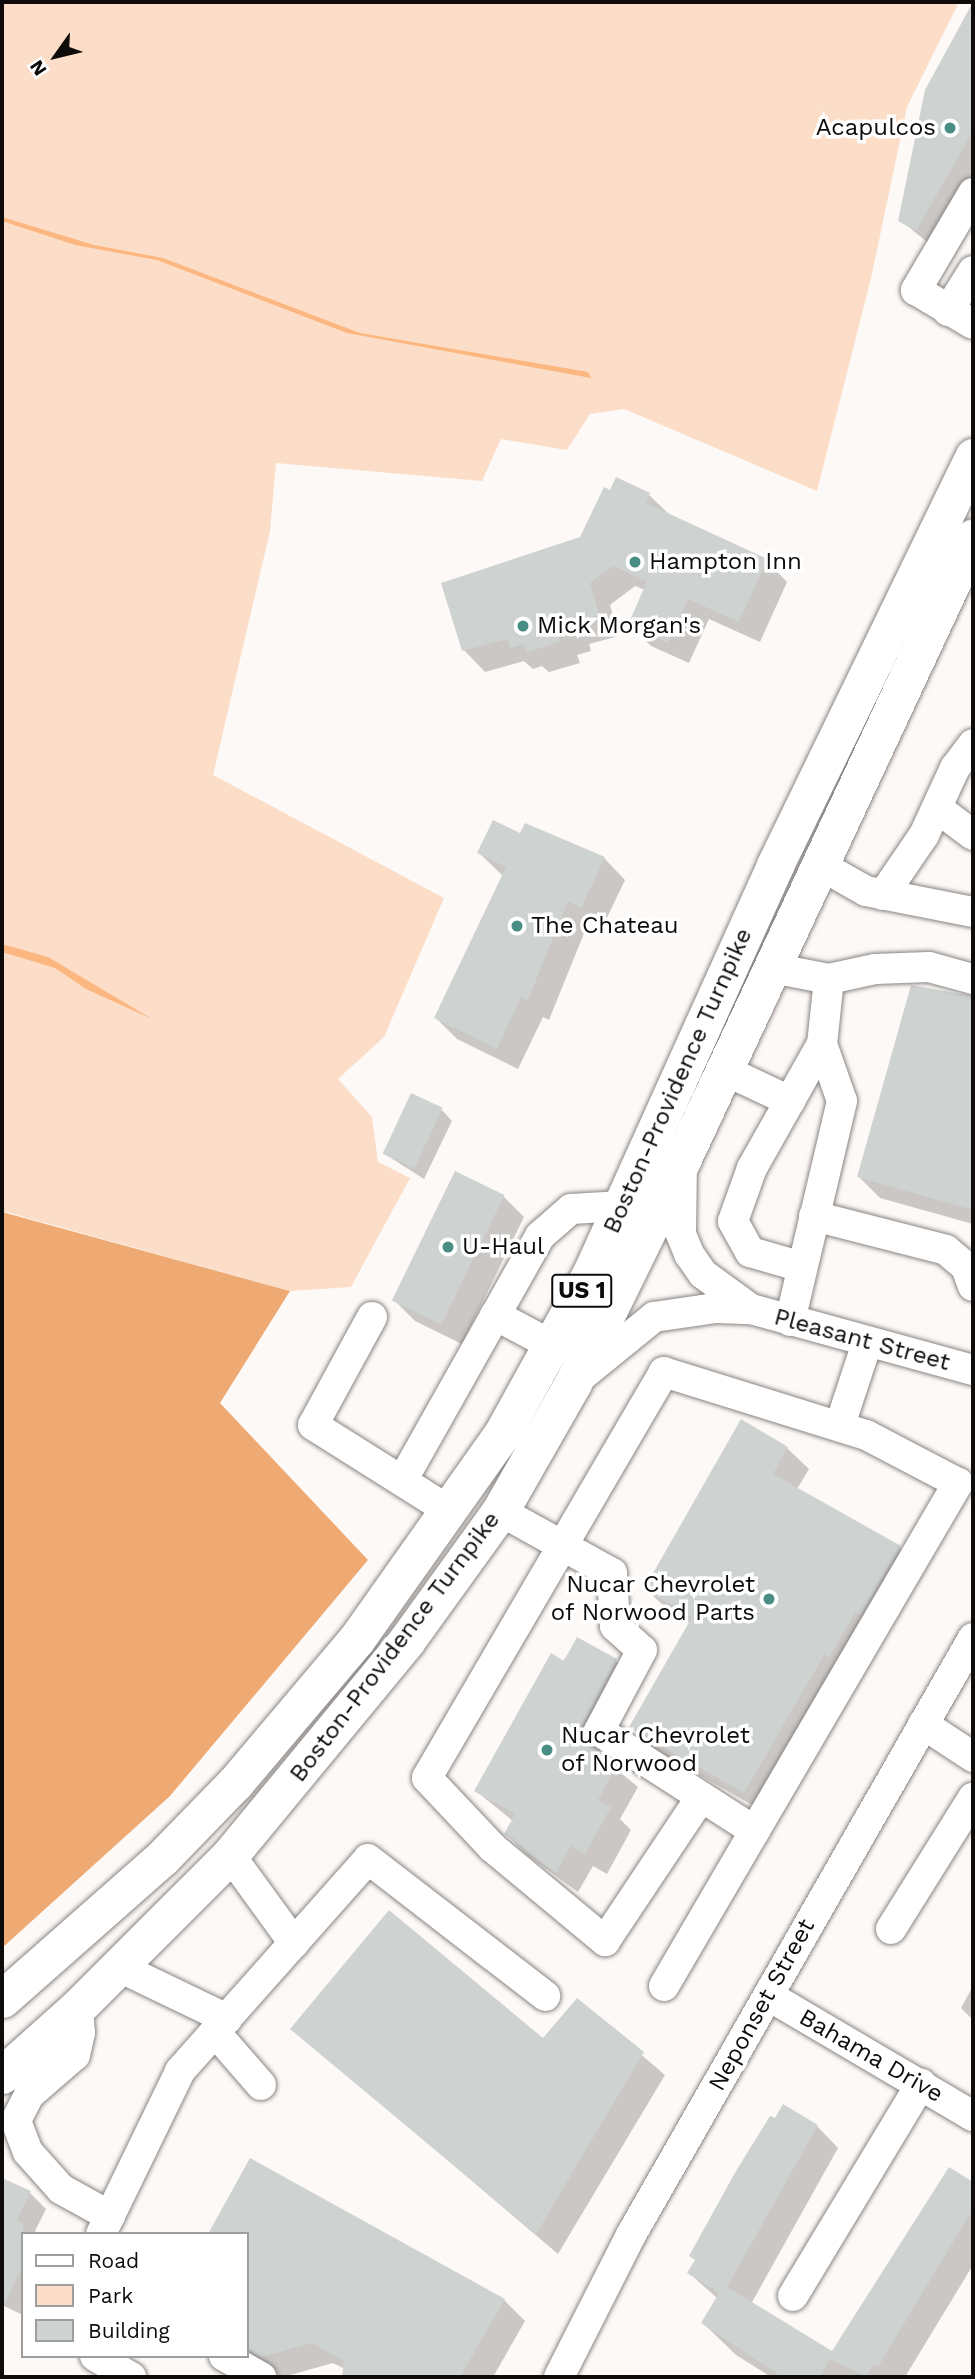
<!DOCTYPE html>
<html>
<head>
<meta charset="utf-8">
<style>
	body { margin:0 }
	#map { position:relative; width:975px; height:2379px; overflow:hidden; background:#fdf9f6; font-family:"Work Sans",sans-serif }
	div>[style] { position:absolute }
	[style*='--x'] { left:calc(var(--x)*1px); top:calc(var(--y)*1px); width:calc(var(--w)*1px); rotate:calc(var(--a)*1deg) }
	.green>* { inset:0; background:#fcdec8 }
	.forest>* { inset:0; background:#efaa73 }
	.water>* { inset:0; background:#fcb67f }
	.shadow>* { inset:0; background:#0003 }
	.building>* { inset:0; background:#ced3d2; transform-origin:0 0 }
	.roads { filter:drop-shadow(0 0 2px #898583) drop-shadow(0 0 2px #898583) }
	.minor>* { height:30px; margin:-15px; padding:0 15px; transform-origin:15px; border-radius:15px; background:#fff }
	.major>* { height:37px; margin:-18.5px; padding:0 18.5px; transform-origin:18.5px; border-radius:18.5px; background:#fff }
	.dots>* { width:19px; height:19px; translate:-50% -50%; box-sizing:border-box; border:4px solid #fff; border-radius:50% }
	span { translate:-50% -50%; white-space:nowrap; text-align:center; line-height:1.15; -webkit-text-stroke:7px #fff; paint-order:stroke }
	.shield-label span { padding:2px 5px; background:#fff; border:2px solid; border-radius:5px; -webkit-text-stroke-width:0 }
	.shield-label { font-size:23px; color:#0d0c0b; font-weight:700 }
	.poi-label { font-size:24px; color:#0d0c0b }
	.right { translate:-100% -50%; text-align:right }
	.left { translate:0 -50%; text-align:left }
	.street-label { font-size:24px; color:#0d0c0b }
	.frame { position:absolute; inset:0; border:4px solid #0d0c0b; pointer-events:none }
	.legend { position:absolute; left:21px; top:2232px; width:228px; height:126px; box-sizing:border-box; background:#fff; border:2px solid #9e9e9d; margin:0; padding:9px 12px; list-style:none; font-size:21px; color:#0d0c0b }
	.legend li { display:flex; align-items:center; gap:14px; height:35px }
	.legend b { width:35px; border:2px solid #9e9e9d }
	.north { position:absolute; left:21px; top:21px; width:70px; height:70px; -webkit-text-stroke:5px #fff; paint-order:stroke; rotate:236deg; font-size:19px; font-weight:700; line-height:28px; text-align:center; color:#0d0c0b }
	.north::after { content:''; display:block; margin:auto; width:24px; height:32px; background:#0d0c0b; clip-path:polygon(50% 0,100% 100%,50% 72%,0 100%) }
</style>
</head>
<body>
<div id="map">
	<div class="green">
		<div style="clip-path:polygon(2px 2px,959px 2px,907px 107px,872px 274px,817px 491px,624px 409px,590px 414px,567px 450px,501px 439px,482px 481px,276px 463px,270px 531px,213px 775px,444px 898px,384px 1037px,338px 1079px,372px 1117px,378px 1162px,410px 1178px,351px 1287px,290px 1291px,2px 1211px)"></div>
	</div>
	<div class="forest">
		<div style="clip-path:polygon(2px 1212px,290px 1291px,220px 1403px,368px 1560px,170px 1796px,2px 1948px)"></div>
	</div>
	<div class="water">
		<div style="clip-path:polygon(2px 217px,94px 245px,163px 258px,360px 333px,588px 372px,591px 378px,347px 333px,157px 260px,75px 245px,2px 221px)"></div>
		<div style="clip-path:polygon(2px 944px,48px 957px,152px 1019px,86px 989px,55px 968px,2px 952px)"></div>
	</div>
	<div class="shadow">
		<div style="clip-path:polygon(973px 4px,973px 191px,938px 251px,900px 220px,926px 91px)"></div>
		<div style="clip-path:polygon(617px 479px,649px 495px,671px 516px,766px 560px,787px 582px,760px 642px,709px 619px,689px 663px,651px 646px,630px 625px,645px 590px,635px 586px,610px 605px,619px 636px,589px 644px,591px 651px,577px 655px,580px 663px,549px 672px,542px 666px,533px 669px,524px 661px,485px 672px,464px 650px,443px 584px,582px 538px)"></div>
		<div style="clip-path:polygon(521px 835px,604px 858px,625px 880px,602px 928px,589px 921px,549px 1020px,543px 1017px,518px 1069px,457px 1039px,436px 1018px,503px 876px,479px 853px)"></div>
		<div style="clip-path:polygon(913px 987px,973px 996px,973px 1224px,880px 1198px,859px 1177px)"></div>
		<div style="clip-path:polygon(442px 1110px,452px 1121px,424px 1179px,383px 1153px)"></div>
		<div style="clip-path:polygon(503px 1196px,524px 1217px,462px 1344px,415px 1321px,394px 1300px)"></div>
		<div style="clip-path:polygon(742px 1422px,787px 1448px,809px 1469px,797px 1489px,900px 1548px,921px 1569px,766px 1813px,652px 1748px,631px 1727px,690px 1623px,668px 1610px,646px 1589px)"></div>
		<div style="clip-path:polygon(578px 1639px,616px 1661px,637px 1682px,598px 1754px,638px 1787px,620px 1819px,631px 1830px,607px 1874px,593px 1866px,578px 1892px,527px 1855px,506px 1834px,513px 1821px,476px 1791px)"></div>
		<div style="clip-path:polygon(973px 1986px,973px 2020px,961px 2008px)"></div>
		<div style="clip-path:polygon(577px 2000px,665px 2075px,558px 2254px,293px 2029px,543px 2041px)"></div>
		<div style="clip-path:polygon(817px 2126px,838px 2148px,751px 2304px,832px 2353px,950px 2169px,973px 2184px,973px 2265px,905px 2377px,771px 2377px,736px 2355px,703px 2323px,718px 2299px,689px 2273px)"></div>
		<div style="clip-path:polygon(251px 2161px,504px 2300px,525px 2321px,493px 2377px,344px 2377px,345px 2369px,333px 2363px,283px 2377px,245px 2356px)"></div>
		<div style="clip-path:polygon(7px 2182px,30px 2193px,46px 2209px,35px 2231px,39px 2234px,23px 2234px,23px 2315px,2px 2305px,2px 2192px)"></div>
	</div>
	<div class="building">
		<div style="clip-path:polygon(973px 2px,973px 131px,916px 231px,898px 221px,925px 90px)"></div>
		<div style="clip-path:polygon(616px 477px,650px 493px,646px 503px,767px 559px,739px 622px,688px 599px,668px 643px,628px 625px,647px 581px,613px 566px,590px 583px,599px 615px,569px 623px,571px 630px,557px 633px,560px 642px,526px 652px,524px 644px,510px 648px,507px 639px,462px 651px,441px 583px,580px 537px,604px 487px,610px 490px)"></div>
		<div style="clip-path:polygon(493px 820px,520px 833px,525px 823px,605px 857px,581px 908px,568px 901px,528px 1000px,521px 997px,497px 1049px,434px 1018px,506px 867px,477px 853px)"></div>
		<div style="clip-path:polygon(911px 985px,973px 996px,973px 1210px,857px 1177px)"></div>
		<div style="left:411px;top:1093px;width:35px;height:67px;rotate:25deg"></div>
		<div style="left:455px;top:1171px;width:55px;height:144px;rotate:26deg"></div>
		<div style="clip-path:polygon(741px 1419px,788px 1447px,773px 1474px,901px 1546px,860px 1615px,855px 1612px,829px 1658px,824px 1655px,744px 1793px,629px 1727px,692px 1617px,644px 1589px)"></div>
		<div style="clip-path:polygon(577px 1637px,617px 1659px,575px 1738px,618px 1764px,598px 1800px,611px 1807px,585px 1854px,571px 1846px,556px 1873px,504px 1834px,515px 1814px,474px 1791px,551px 1653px,564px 1661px)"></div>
		<div style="clip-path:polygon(389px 1910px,543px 2038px,577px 1998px,644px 2052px,536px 2234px,290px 2029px)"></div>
		<div style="clip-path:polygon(783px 2104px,818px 2125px,727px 2287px,832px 2351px,949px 2167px,973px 2182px,973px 2209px,878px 2367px,874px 2364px,866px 2377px,830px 2359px,820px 2377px,782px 2377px,701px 2323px,719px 2293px,687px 2273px,695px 2260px,689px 2256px,736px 2171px,770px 2116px,775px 2118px)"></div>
		<div style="clip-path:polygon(250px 2158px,505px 2299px,460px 2377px,342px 2377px,344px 2361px,311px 2343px,261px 2357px,247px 2349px,247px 2234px,208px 2234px)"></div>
		<div style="clip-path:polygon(2px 2178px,31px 2191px,17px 2220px,23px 2223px,23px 2265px,2px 2309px)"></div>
	</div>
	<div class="roads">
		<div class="minor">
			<div style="--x:973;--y:193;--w:113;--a:120.4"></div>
			<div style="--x:916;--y:290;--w:66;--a:30.8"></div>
			<div style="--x:948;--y:311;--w:47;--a:-58"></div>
			<div style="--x:937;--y:808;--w:45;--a:36.9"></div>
			<div style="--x:820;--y:865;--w:53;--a:29.5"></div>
			<div style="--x:866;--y:891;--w:109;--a:11.1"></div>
			<div style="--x:883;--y:895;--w:73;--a:-55.7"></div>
			<div style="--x:924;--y:835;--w:74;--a:-65.2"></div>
			<div style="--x:955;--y:768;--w:30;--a:-53"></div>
			<div style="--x:772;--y:968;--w:58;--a:10.9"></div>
			<div style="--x:829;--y:979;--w:65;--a:96.1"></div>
			<div style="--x:822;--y:1044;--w:60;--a:70.7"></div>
			<div style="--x:842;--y:1101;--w:226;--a:103.3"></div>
			<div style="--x:829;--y:979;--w:47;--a:-12.3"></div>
			<div style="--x:875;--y:969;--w:54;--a:-2.1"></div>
			<div style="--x:929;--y:967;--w:46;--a:15.3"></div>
			<div style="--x:724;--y:1070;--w:73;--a:25.2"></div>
			<div style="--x:682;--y:1161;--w:73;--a:90.8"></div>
			<div style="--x:681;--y:1234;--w:22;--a:68"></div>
			<div style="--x:689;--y:1254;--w:24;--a:55"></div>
			<div style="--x:703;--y:1274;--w:59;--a:36.1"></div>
			<div style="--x:814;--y:1216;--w:136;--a:14.4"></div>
			<div style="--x:946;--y:1250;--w:26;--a:40"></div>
			<div style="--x:966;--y:1267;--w:20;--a:70"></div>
			<div style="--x:802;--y:1267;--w:54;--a:-163.9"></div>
			<div style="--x:750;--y:1252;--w:35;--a:-119"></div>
			<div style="--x:733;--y:1221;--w:56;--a:-70.3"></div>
			<div style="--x:752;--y:1168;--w:142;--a:-60.6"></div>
			<div style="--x:495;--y:1315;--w:66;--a:28.1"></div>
			<div style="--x:372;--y:1317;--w:123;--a:118.6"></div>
			<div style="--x:313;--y:1425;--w:160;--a:32.2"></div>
			<div style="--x:579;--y:1378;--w:97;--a:-39.1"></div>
			<div style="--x:654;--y:1317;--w:63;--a:-8.3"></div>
			<div style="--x:716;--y:1308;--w:35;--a:2"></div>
			<div style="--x:751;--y:1309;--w:230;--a:15.4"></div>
			<div style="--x:840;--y:1425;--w:86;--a:-71.8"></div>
			<div style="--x:402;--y:1481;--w:281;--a:-60.6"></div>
			<div style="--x:540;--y:1236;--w:41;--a:-41.1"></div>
			<div style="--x:571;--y:1209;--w:51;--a:-3.4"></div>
			<div style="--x:500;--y:1511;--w:128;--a:29"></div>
			<div style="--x:612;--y:1573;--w:53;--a:86.8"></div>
			<div style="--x:615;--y:1626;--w:36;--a:42"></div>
			<div style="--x:642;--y:1650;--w:92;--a:118"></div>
			<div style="--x:599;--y:1731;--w:185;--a:32.7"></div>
			<div style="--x:923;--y:1724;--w:60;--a:33.4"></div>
			<div style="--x:230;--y:1855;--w:109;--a:54"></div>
			<div style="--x:891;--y:1929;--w:155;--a:-58"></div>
			<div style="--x:119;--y:1967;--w:120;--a:25.7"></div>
			<div style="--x:664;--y:1986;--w:583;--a:-59.69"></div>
			<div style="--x:958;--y:1483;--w:104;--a:-152.4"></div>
			<div style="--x:866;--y:1435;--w:212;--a:-162.7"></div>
			<div style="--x:664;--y:1372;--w:470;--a:120.3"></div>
			<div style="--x:427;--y:1778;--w:96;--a:46.7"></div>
			<div style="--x:493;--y:1848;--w:146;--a:39.7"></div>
			<div style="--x:605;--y:1941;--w:173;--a:-56.3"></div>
			<div style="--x:769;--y:1996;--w:237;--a:30.5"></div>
			<div style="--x:78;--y:2007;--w:26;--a:86"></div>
			<div style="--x:80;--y:2033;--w:23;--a:103"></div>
			<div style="--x:75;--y:2055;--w:61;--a:139"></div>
			<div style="--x:29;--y:2095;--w:29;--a:117"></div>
			<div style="--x:16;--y:2121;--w:33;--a:69"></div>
			<div style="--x:28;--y:2152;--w:50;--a:48.3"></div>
			<div style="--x:61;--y:2189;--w:56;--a:28.9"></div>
			<div style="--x:215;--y:2032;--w:70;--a:49"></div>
			<div style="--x:101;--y:2234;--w:181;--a:-64.1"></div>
			<div style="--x:180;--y:2071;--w:283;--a:-48.4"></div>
			<div style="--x:368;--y:1859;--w:224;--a:37.7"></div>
			<div style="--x:793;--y:2296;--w:248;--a:-58.9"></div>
			<div style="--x:95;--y:2356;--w:42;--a:30.3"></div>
			<div style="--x:224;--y:2356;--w:43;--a:29.6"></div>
			<div style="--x:559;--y:2377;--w:159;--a:-63.1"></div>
			<div style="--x:631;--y:2235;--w:688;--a:-60.19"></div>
		</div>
		<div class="major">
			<div style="--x:2;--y:1999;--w:213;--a:-41.4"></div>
			<div style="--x:162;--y:1858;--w:105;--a:-45.8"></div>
			<div style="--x:235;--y:1783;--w:187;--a:-49.8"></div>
			<div style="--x:356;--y:1640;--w:252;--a:-54.7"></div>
			<div style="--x:502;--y:1434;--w:184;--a:-61.1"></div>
			<div style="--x:591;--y:1273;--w:448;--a:-65.7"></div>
			<div style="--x:775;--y:865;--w:454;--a:-64.1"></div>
			<div style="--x:2;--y:2075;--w:102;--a:-41.8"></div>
			<div style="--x:78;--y:2007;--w:215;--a:-45"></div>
			<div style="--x:230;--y:1855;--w:278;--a:-50.5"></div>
			<div style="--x:407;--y:1640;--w:159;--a:-54.2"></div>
			<div style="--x:500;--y:1511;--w:147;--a:-60.3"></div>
			<div style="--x:573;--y:1383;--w:250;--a:-63.9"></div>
			<div style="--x:683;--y:1158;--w:685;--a:-64.97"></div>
		</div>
	</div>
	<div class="dots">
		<div style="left:950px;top:128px;background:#4a8e83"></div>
		<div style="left:635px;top:562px;background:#4a8e83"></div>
		<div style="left:523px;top:626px;background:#4a8e83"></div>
		<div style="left:517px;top:926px;background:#4a8e83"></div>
		<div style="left:448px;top:1247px;background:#4a8e83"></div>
		<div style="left:769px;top:1599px;background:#4a8e83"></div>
		<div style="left:547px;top:1750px;background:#4a8e83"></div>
	</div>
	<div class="shield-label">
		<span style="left:582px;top:1291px">US 1</span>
	</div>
	<div class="poi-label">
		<span class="right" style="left:936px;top:128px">Acapulcos</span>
		<span class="left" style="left:649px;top:562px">Hampton Inn</span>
		<span class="left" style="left:537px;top:626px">Mick Morgan's</span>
		<span class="left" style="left:531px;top:926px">The Chateau</span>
		<span class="left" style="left:462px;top:1247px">U-Haul</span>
		<span class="right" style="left:755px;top:1599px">Nucar Chevrolet<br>of Norwood Parts</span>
		<span class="left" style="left:561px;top:1750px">Nucar Chevrolet<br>of Norwood</span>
	</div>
	<div class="street-label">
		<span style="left:678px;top:1081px;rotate:-66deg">Boston-Providence Turnpike</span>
		<span style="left:862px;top:1340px;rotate:15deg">Pleasant Street</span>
		<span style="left:395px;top:1647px;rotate:-53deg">Boston-Providence Turnpike</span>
		<span style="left:762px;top:2005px;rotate:-61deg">Neponset Street</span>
		<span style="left:871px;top:2056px;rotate:30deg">Bahama Drive</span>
	</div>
	<div class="frame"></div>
	<ul class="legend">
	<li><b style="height:9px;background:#fff"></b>Road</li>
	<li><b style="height:19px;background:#fcdec8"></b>Park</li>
	<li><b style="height:19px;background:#ced3d2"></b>Building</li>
	</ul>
	<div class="north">N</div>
</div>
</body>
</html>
